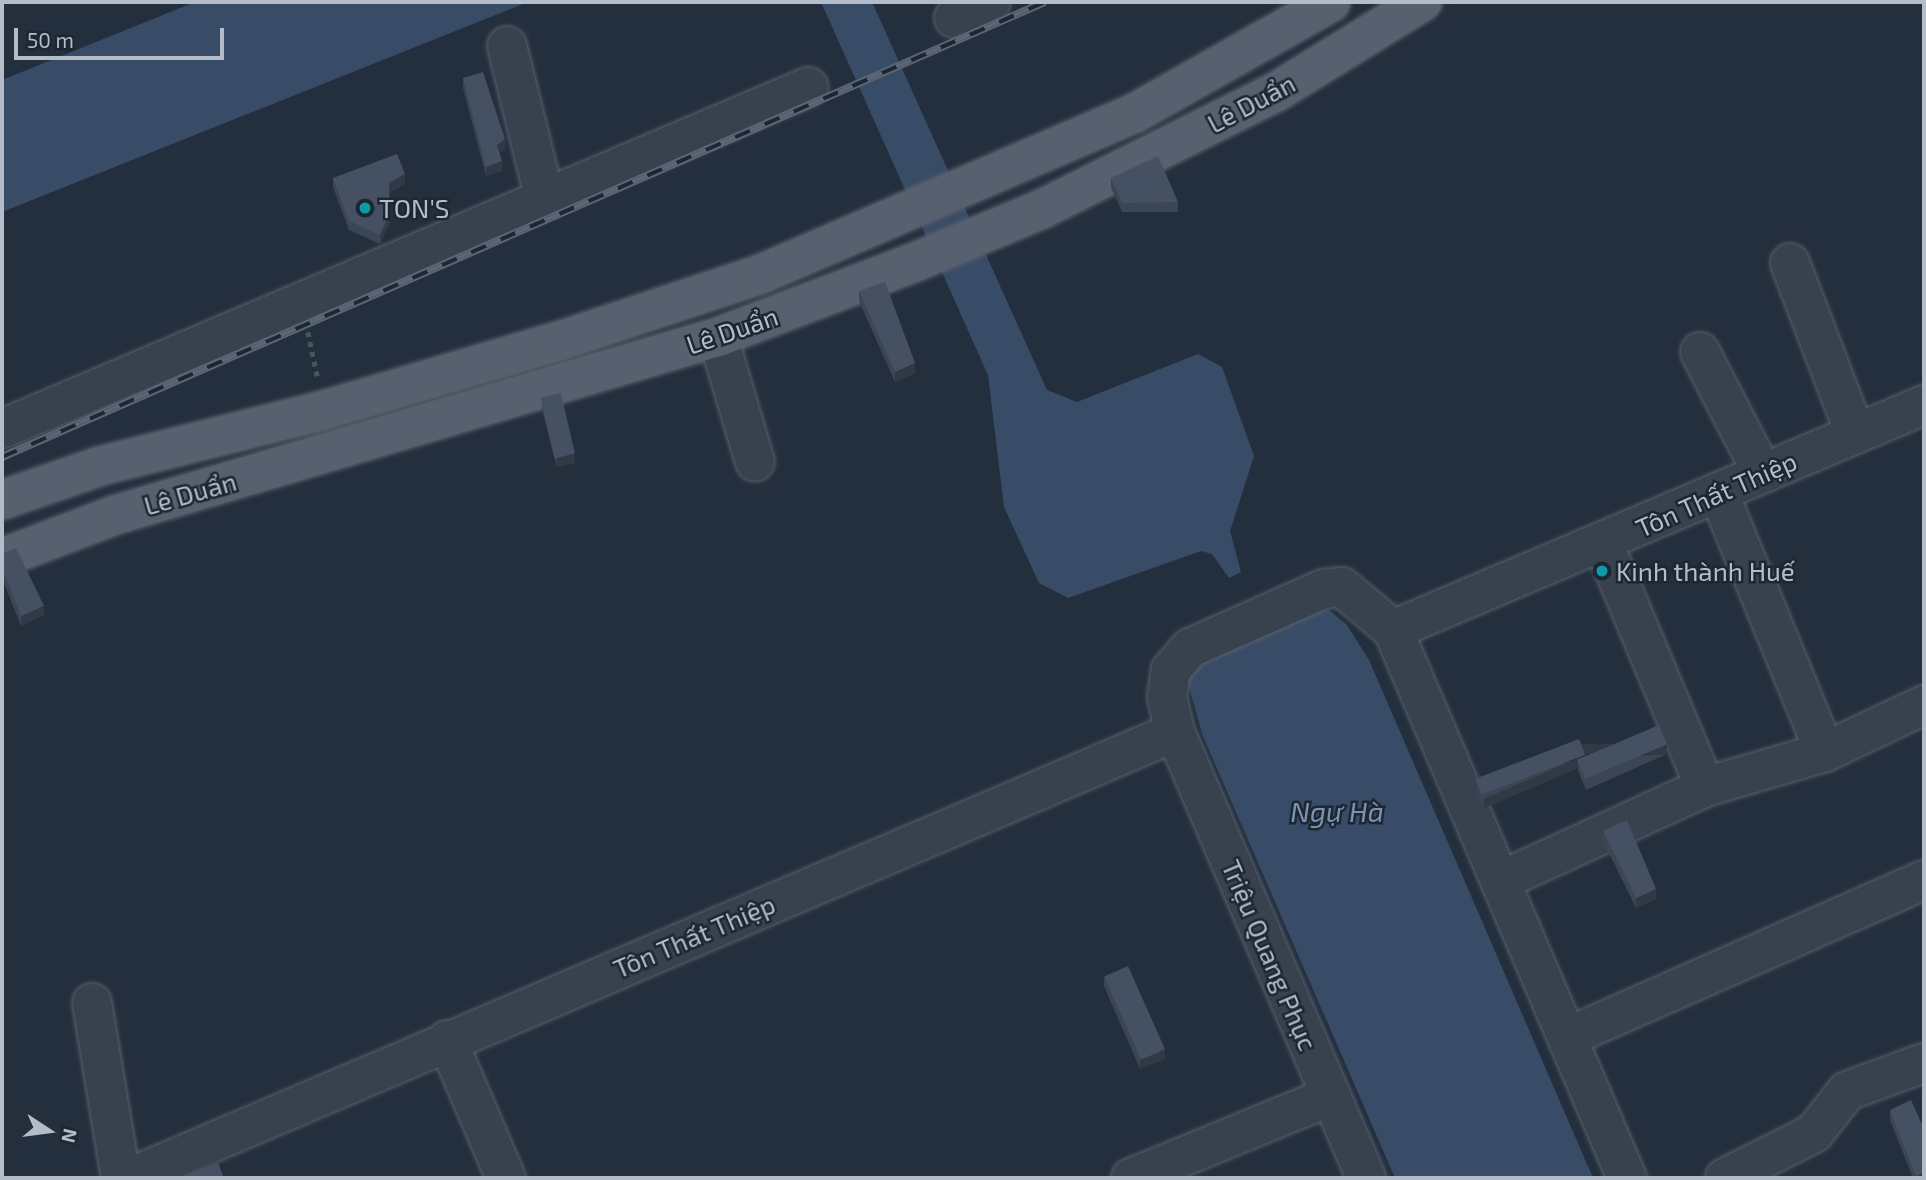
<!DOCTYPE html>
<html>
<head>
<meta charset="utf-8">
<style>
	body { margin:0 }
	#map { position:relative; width:1926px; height:1180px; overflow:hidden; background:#242f3e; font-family:"Exo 2",sans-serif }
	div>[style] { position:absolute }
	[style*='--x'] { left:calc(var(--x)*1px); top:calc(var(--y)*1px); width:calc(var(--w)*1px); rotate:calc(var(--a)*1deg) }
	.water>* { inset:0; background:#394c67 }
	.path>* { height:4.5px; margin-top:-2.25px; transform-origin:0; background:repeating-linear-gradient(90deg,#44595c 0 5px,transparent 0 10px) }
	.roads { filter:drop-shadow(0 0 2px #565f6c) drop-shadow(0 0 2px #565f6c) }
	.minor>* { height:38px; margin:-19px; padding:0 19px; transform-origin:19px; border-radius:19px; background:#38414e }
	.major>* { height:38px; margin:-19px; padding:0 19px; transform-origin:19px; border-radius:19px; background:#56606e }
	.rail>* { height:8px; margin-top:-4px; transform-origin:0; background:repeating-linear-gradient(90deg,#1d2633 0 16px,#5a6575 0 32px); box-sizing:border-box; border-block:2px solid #5a6575 }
	.wall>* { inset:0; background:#3b4654 }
	.shaded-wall>* { inset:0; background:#303945; transform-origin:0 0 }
	.building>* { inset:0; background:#455162; transform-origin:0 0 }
	.dots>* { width:19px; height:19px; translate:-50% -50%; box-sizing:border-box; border:4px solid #1d2633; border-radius:50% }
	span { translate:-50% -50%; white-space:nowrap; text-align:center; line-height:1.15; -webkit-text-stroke:5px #1d2633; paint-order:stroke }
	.street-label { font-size:26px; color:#b4bcc9 }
	.poi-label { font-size:26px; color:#b4bcc9 }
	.left { translate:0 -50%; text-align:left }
	.water-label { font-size:28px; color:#7c92b1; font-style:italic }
	.frame { position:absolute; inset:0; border:4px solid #b4bcc9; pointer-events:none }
	.north { position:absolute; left:14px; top:1096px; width:70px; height:70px; -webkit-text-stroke:5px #1d2633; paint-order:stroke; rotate:103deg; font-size:19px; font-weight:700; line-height:28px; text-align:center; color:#b4bcc9 }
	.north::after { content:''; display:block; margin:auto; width:24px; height:32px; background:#b4bcc9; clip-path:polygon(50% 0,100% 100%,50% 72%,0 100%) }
	.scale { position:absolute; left:14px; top:28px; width:210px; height:32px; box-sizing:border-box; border:4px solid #b4bcc9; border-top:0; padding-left:9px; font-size:21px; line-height:24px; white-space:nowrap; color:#b4bcc9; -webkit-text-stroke:5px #1d2633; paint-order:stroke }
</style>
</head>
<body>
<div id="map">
	<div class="water">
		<div style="clip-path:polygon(195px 2px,528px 2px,2px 212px,2px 80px)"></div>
		<div style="clip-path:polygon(821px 2px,872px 2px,1047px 390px,1077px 402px,1198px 354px,1222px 367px,1254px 456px,1230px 531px,1241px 572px,1229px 578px,1212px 554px,1201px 551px,1068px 598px,1039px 583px,1004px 507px,988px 375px)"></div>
		<div style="clip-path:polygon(1311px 610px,1329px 610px,1347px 625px,1369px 660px,1593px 1178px,1395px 1178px,1202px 734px,1186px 676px,1198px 657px)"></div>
	</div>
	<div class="path">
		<div style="--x:308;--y:332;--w:48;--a:78"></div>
	</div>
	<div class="roads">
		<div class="minor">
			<div style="--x:954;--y:18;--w:40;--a:-23.4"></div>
			<div style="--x:507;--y:46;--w:158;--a:76.1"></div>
			<div style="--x:1790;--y:263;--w:182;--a:69.1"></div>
			<div style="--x:718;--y:337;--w:130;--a:73.5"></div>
			<div style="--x:1700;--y:352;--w:135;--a:62.7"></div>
			<div style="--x:2;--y:429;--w:876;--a:-22.99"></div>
			<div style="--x:1719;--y:494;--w:279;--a:67.7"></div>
			<div style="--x:1603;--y:543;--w:264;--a:67.3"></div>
			<div style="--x:1393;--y:630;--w:596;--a:66.88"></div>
			<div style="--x:1175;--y:732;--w:485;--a:66.8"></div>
			<div style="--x:1500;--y:881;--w:226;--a:-24.6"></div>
			<div style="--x:1705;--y:787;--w:125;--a:-16.3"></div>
			<div style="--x:1825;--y:752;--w:110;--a:-25.4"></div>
			<div style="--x:92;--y:1003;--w:177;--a:80.6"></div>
			<div style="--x:1568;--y:1037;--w:389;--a:-23.8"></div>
			<div style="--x:447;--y:1040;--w:150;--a:66.9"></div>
			<div style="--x:129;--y:1178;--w:1137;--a:-23.09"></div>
			<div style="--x:1175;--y:732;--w:36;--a:-103"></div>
			<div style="--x:1167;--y:697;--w:27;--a:-82"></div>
			<div style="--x:1171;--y:670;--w:29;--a:-49"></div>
			<div style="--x:1190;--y:648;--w:145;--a:-23.9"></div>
			<div style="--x:1323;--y:589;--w:19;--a:-6"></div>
			<div style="--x:1342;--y:587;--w:67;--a:40.1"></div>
			<div style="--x:1393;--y:630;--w:577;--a:-22.96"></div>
			<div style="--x:1131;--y:1178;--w:216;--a:-22.3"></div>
			<div style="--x:1725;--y:1178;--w:100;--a:-26.8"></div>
			<div style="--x:1814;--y:1133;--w:53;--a:-51.8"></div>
			<div style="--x:1847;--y:1091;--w:82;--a:-20"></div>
		</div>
		<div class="major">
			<div style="--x:2;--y:500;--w:104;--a:-19.1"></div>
			<div style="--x:100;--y:466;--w:231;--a:-14"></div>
			<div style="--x:324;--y:410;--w:245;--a:-16.4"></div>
			<div style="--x:559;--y:341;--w:213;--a:-18.3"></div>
			<div style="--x:761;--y:274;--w:407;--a:-23.3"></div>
			<div style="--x:1135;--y:113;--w:225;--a:-29.5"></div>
			<div style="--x:2;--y:558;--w:121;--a:-20.8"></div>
			<div style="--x:115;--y:515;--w:629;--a:-16.45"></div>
			<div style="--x:718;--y:337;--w:209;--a:-20.8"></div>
			<div style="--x:913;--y:263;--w:140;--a:-22.7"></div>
			<div style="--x:1042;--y:209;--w:262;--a:-26.6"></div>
			<div style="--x:1276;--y:92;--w:172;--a:-31.7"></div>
		</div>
	</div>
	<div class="rail">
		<div style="--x:2;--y:457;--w:1138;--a:-23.57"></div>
	</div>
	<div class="wall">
		<div style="clip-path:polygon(463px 78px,505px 149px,499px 153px,502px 171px,486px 176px,463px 88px)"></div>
		<div style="clip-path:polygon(333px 178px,405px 184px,389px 193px,390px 223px,380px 244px,349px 230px,333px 187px)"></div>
		<div style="clip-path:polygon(1111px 178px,1178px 202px,1178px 212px,1122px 212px,1111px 188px)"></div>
		<div style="clip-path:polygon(859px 291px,915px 373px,895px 382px,859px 301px)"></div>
		<div style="clip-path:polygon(542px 401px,575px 463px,557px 467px,542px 410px)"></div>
		<div style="clip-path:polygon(2px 554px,44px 615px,21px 626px,2px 578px)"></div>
		<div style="clip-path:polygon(1667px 754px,1586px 790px,1578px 771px,1578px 768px,1484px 808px,1477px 793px,1477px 783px,1585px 758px)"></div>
		<div style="clip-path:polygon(1603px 831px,1656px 899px,1636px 908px,1603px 841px)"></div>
		<div style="clip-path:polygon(1104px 977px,1165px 1059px,1140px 1069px,1104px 986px)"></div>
		<div style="clip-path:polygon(1890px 1110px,1924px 1178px,1913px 1178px,1890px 1120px)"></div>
	</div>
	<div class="shaded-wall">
		<div style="clip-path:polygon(505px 139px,505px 149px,497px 155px,497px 145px)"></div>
		<div style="clip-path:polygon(502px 161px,502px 171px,486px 176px,486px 167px)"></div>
		<div style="clip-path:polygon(405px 174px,405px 184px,389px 193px,389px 183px)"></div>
		<div style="clip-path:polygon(390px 213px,390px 223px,380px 244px,380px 235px)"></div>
		<div style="clip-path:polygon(915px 363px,915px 373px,895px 382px,895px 372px)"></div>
		<div style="clip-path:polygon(575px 453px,575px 463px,557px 467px,557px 458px)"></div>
		<div style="clip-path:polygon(44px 606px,44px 615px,21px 626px,21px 616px)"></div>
		<div style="left:1667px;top:744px;width:10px;height:89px;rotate:90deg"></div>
		<div style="clip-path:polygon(1585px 755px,1585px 764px,1578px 761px,1578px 768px,1484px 808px,1484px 799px)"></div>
		<div style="clip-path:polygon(1656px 889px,1656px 899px,1636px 908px,1636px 898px)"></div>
		<div style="clip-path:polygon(1165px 1049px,1165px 1059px,1140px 1069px,1140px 1060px)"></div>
		<div style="clip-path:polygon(1924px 1173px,1924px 1178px,1916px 1178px,1916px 1176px)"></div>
	</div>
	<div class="building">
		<div style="clip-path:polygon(483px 72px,505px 139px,497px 145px,502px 161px,486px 167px,463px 78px)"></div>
		<div style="clip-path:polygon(397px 154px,405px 174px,389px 183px,390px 213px,380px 235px,349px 221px,333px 178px)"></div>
		<div style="clip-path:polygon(1158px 156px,1178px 202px,1122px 203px,1111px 178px)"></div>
		<div style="clip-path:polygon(885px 282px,915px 363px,895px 372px,859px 291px)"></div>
		<div style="left:561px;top:393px;width:62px;height:21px;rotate:77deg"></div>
		<div style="clip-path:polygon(16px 548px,44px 606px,21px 616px,2px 568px,2px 554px)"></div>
		<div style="left:1659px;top:725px;width:21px;height:89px;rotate:67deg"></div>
		<div style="left:1579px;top:739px;width:17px;height:111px;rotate:69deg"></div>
		<div style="clip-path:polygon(1627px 820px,1656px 889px,1636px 898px,1603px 831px)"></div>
		<div style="left:1128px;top:966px;width:91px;height:26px;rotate:66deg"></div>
		<div style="clip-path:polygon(1911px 1100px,1924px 1129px,1924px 1173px,1916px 1176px,1890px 1110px)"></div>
		<div style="clip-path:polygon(218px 1163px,224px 1178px,180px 1178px)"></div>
	</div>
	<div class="dots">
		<div style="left:365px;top:208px;background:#0f9aa8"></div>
		<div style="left:1602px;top:571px;background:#0f9aa8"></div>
	</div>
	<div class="street-label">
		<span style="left:1251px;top:103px;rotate:-28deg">Lê Duẩn</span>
		<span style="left:732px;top:330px;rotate:-19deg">Lê Duẩn</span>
		<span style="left:190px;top:493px;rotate:-16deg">Lê Duẩn</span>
		<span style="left:1716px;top:494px;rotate:-24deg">Tôn Thất Thiệp</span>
		<span style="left:694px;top:936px;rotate:-23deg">Tôn Thất Thiệp</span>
		<span style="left:1270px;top:955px;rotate:67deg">Triệu Quang Phục</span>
	</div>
	<div class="poi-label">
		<span class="left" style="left:379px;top:208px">TON'S</span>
		<span class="left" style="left:1616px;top:571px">Kinh thành Huế</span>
	</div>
	<div class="water-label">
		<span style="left:1337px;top:811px">Ngự Hà</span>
	</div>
	<div class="frame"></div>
	<div class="north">N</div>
	<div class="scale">50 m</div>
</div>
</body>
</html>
